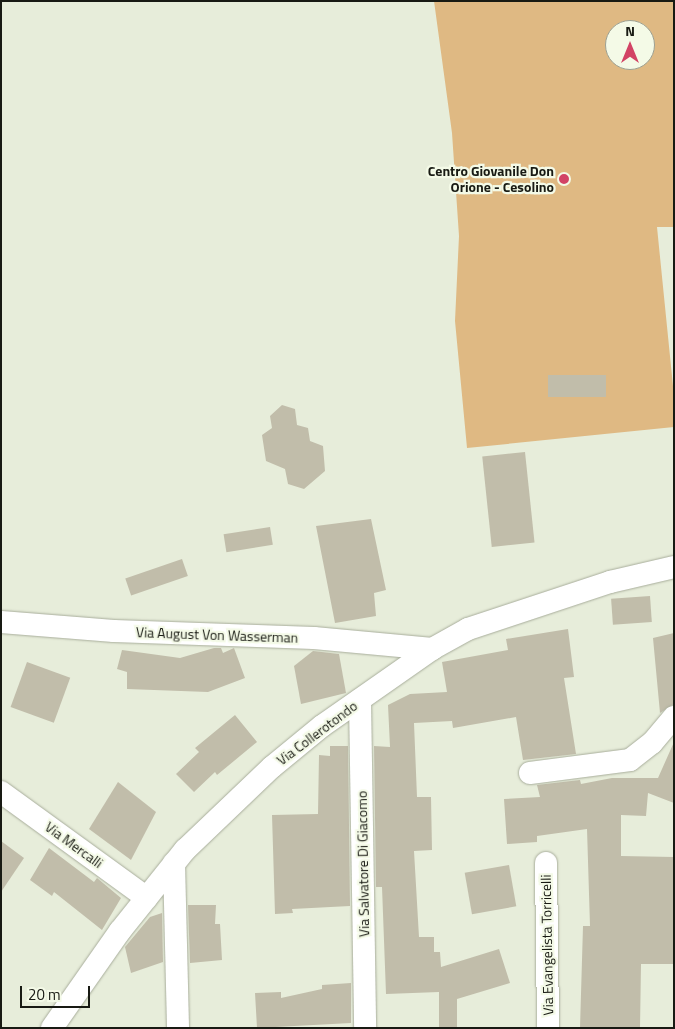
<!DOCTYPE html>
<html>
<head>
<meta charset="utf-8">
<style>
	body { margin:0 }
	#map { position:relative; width:675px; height:1029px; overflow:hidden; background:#e7edda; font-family:"Titillium Web",sans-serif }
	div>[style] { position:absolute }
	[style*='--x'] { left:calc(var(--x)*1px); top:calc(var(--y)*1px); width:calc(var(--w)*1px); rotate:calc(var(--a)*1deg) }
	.green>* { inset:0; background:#dfb983 }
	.building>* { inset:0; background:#c1bdaa; transform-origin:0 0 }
	.roads { filter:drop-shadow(0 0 1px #a8ad9b) drop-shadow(0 0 1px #a8ad9b) }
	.street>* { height:22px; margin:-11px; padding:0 11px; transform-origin:11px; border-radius:11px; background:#fff }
	.dots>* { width:14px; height:14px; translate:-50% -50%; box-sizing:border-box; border:2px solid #f4fae7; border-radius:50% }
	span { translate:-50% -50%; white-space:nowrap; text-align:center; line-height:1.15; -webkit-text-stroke:4.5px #f4fae7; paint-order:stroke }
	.poi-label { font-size:14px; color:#181a13; font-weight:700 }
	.right { translate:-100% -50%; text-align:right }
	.street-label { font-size:14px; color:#181a13 }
	.frame { position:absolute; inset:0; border:2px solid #181a13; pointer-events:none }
	.north { position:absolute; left:605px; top:20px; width:50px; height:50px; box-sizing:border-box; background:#f4fae7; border:1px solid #9ca092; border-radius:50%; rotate:0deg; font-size:14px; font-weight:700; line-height:20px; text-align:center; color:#181a13 }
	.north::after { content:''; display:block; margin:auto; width:18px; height:22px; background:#d24365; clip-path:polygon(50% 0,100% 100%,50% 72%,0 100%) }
	.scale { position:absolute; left:20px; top:986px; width:70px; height:22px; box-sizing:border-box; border:2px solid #181a13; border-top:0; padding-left:6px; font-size:15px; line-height:18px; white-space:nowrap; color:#181a13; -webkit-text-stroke:4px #f4fae7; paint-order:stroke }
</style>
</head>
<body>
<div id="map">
	<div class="green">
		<div style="clip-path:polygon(evenodd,434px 1px,674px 1px,674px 227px,657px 227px,674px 396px,674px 427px,467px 448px,455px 321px,459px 236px,452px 133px,434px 1px,615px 30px,645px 30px,645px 60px,615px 60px,615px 30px)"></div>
	</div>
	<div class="building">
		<div style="left:606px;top:375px;width:22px;height:58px;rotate:90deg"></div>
		<div style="clip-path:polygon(282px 405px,295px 409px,297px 425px,308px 428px,310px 441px,323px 446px,325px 471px,304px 489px,288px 484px,285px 469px,266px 461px,262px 435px,272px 428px,270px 416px)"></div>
		<div style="left:525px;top:452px;width:91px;height:43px;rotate:84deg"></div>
		<div style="clip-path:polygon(371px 519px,386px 590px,374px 593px,376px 616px,335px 623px,316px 526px)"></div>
		<div style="left:270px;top:527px;width:18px;height:47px;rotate:81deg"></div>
		<div style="left:182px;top:559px;width:18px;height:60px;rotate:71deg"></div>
		<div style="left:650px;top:596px;width:26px;height:39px;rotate:86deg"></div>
		<div style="clip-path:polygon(568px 629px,574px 677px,564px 678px,576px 754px,523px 760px,516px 717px,453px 728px,452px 721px,414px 723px,417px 797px,431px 797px,432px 850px,414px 851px,419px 937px,434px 937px,434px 952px,440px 952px,441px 967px,499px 949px,510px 983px,457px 999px,457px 1028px,439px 1028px,439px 992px,386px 994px,382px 887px,376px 887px,374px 746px,390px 747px,388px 705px,410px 694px,447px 692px,442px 662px,508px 650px,506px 639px)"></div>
		<div style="clip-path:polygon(674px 633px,674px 704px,660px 713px,653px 638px)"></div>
		<div style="clip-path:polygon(214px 648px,221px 648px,223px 653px,234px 648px,245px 678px,208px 692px,127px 689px,127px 672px,117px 669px,122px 650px,180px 658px)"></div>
		<div style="clip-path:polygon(313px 651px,339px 654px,346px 693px,301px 704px,294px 666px)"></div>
		<div style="left:27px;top:662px;width:46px;height:48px;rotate:20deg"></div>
		<div style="clip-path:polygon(235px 715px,257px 742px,217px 775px,215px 772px,194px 792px,176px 774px,199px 752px,195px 748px)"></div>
		<div style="clip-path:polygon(674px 742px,674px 803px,648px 793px,646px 816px,621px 815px,621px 856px,674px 857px,674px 964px,641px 964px,640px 1028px,580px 1028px,583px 926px,590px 926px,587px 829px,537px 836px,537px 842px,507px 844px,504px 799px,540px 797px,537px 785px,580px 780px,581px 784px,612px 778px,658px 778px)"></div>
		<div style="clip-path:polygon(330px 746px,348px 746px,350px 906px,292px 909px,293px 913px,275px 914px,272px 815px,318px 814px,319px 755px,330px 756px)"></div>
		<div style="clip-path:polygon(118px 782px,156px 812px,131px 860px,89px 829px)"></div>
		<div style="clip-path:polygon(1px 841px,24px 858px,1px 892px)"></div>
		<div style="clip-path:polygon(49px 848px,94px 882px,97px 878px,121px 898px,102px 930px,54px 892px,52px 896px,30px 880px)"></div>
		<div style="left:509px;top:865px;width:42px;height:45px;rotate:80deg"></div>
		<div style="clip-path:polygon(188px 905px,216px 905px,215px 924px,220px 924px,222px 960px,190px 963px)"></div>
		<div style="clip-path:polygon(162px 913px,163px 962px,131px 973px,125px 947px,150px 917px)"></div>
		<div style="clip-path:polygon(351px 983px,351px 1023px,257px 1028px,255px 993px,281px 992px,281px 998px,322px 989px,322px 985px)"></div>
	</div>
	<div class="roads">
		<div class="street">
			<div style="--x:1;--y:622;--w:113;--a:4.6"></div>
			<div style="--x:114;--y:631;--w:200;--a:2"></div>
			<div style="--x:314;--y:638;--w:119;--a:5.3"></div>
			<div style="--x:360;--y:700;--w:328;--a:89.1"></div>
			<div style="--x:530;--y:773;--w:101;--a:-7.4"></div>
			<div style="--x:630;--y:760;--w:28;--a:-38"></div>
			<div style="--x:652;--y:743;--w:34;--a:-50"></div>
			<div style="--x:1;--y:792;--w:180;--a:36"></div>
			<div style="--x:174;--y:863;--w:165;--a:88.6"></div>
			<div style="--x:546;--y:863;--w:165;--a:89.3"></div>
			<div style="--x:52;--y:1028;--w:118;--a:-55"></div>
			<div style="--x:120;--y:931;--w:104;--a:-51.3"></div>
			<div style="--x:185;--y:850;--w:120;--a:-43.7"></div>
			<div style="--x:272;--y:767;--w:65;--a:-39.4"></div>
			<div style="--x:322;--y:726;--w:134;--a:-35"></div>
			<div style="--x:432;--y:649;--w:41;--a:-29.1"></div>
			<div style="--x:468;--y:629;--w:150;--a:-18.3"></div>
			<div style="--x:610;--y:582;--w:66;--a:-13.2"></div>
		</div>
	</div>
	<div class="dots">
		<div style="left:564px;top:179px;background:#d24365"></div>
	</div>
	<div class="poi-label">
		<span class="right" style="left:554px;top:179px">Centro Giovanile Don<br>Orione - Cesolino</span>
	</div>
	<div class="street-label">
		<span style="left:217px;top:635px;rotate:2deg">Via August Von Wasserman</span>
		<span style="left:317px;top:733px;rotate:-37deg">Via Collerotondo</span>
		<span style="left:74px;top:845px;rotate:36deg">Via Mercalli</span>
		<span style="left:363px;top:864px;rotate:-91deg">Via Salvatore Di Giacomo</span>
		<span style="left:547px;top:945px;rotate:-91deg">Via Evangelista Torricelli</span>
	</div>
	<div class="frame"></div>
	<div class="north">N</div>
	<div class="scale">20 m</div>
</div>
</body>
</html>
